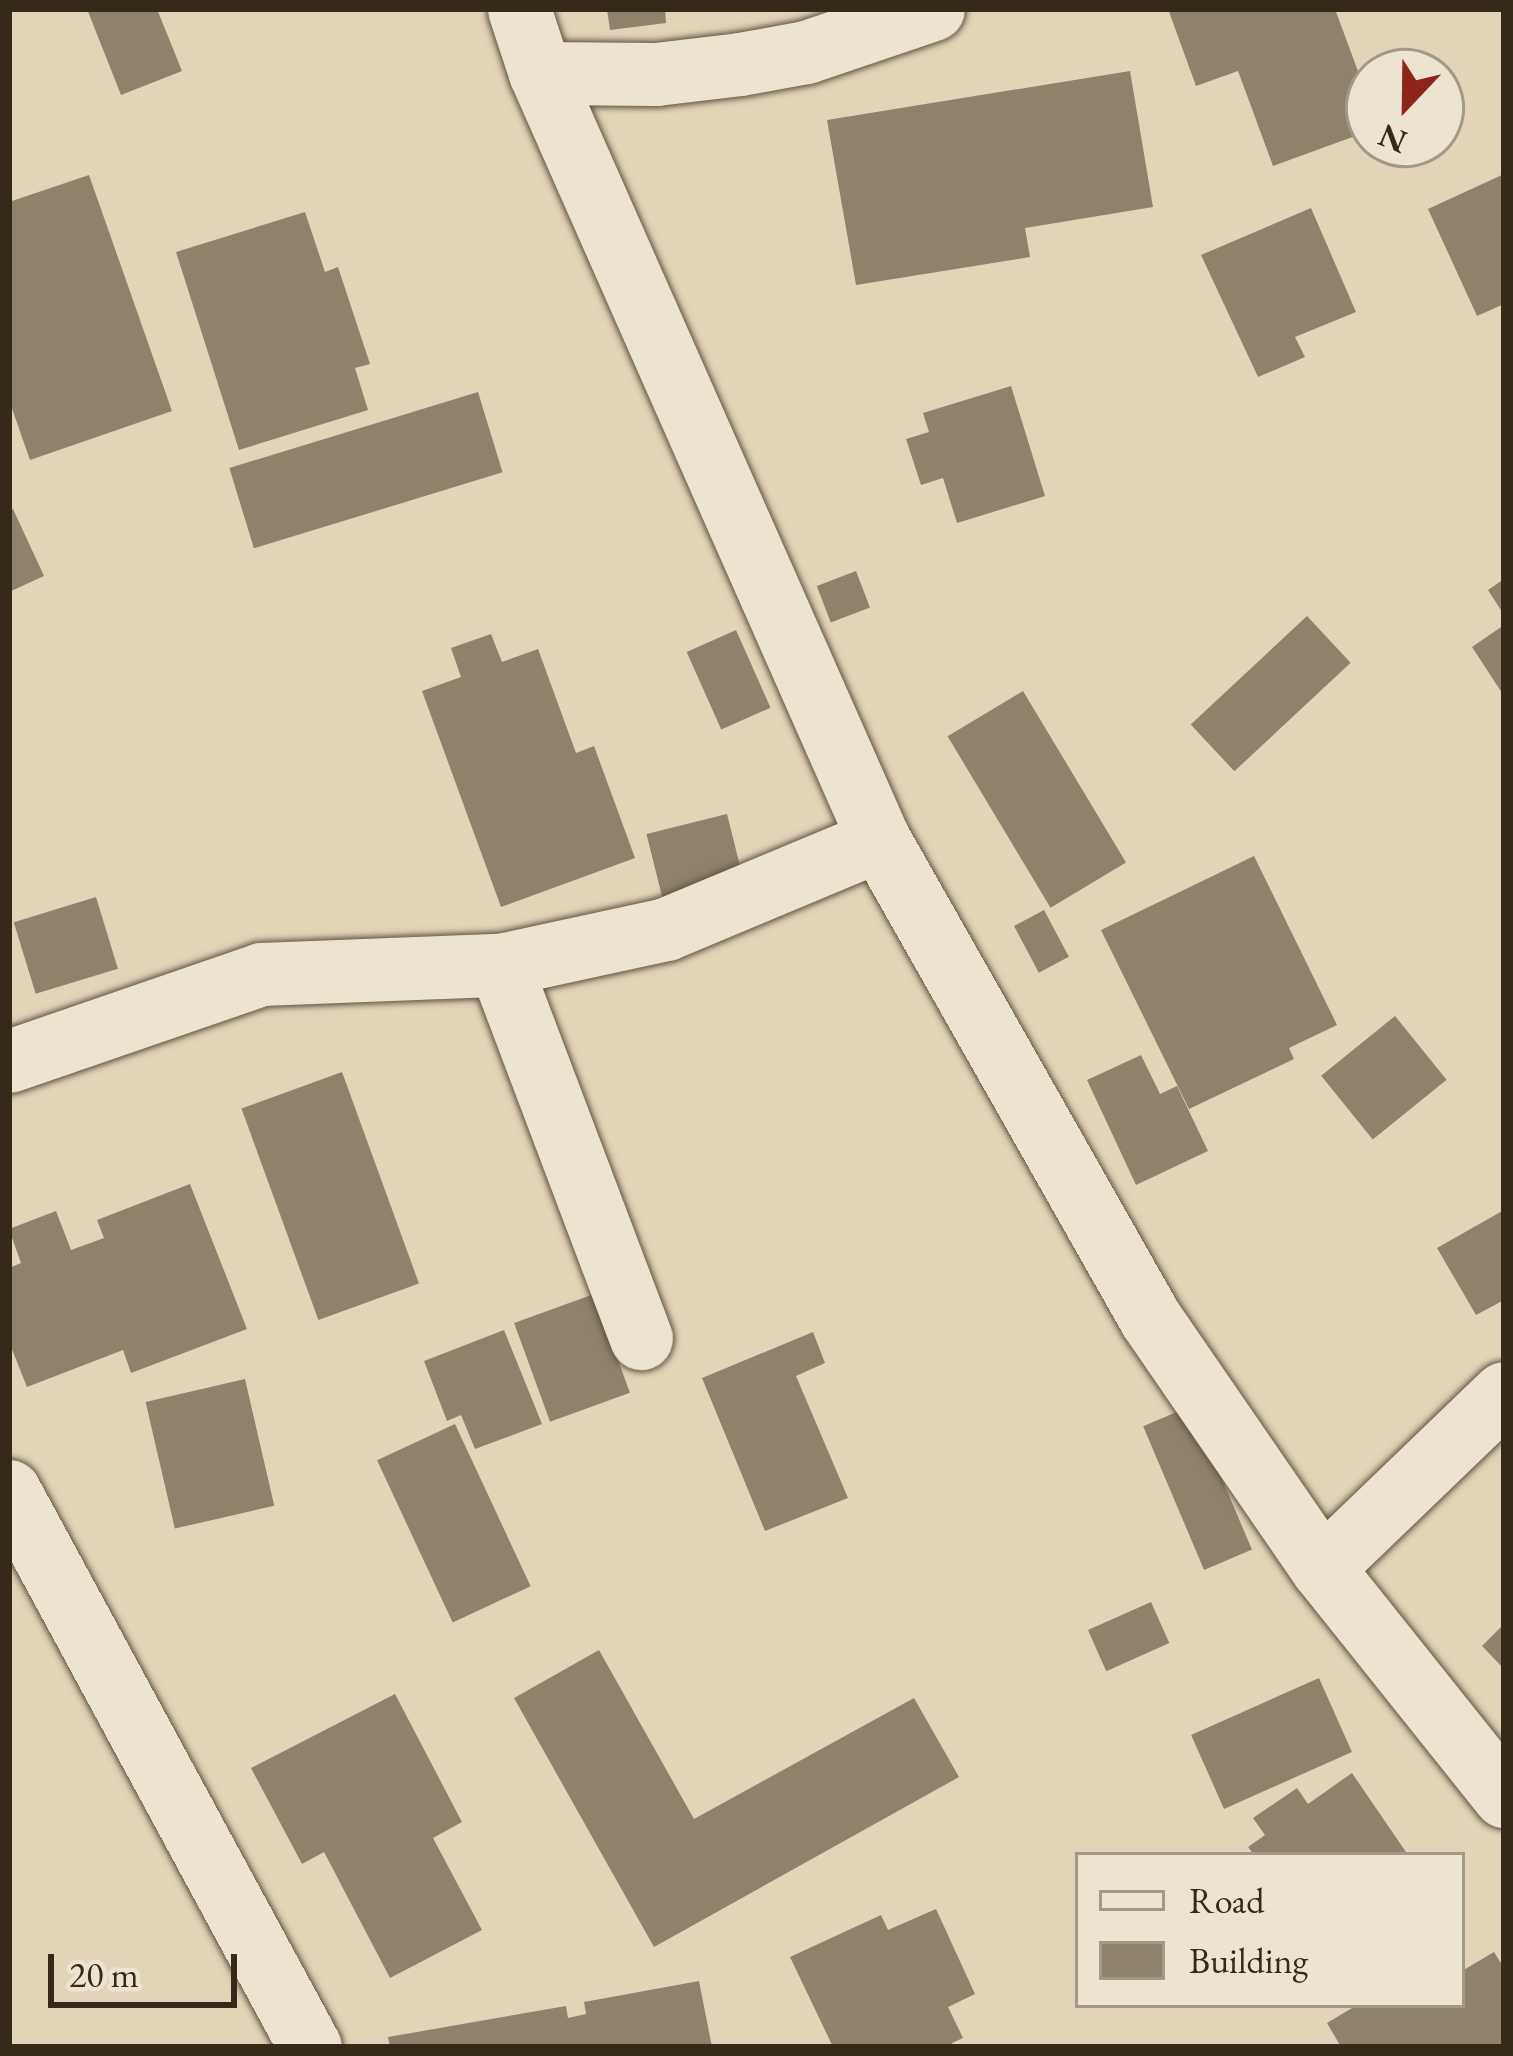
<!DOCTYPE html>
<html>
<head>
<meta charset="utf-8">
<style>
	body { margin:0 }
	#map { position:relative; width:1513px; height:2056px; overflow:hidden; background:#e2d4b8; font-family:"EB Garamond",serif }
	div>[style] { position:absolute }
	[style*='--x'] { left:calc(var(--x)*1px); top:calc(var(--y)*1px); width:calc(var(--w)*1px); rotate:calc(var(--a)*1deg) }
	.building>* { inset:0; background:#8f826c; transform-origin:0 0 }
	.roads { filter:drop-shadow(0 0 3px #605442) drop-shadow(0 0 3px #605442) }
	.minor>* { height:63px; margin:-31.5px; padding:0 31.5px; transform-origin:31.5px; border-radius:31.5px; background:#ece3d1 }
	span { translate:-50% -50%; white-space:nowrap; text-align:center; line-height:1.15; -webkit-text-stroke:9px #ece3d1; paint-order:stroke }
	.frame { position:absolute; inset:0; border:12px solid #35291a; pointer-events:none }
	.legend { position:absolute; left:1075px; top:1852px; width:390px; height:156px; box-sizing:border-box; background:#ece3d1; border:3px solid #a39988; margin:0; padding:15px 21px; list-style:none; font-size:36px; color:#35291a }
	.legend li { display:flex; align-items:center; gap:24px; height:60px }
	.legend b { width:60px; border:3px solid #a39988 }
	.north { position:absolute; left:1345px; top:48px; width:120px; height:120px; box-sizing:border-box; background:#ece3d1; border:3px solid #a39988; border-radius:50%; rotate:202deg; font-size:33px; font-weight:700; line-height:48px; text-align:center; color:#35291a }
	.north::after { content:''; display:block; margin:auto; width:42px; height:54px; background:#8f2418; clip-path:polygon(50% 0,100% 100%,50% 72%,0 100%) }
	.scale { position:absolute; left:48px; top:1954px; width:189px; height:54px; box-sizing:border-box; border:6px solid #35291a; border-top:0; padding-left:15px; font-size:36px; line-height:42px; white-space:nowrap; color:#35291a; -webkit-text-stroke:9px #ece3d1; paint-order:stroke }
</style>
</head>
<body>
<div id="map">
	<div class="building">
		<div style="clip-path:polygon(87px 9px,157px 9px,182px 71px,121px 95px)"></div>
		<div style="clip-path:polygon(607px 9px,665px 9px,666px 23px,610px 30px)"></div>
		<div style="clip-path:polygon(1168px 9px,1335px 9px,1369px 101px,1369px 131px,1273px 166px,1238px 71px,1196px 86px)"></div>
		<div style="clip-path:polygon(1130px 71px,1153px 207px,1025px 228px,1030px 257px,856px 285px,827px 120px)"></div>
		<div style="clip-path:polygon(1504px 174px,1504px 304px,1477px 316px,1428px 209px)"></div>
		<div style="clip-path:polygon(89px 175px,172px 411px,30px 460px,9px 400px,9px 202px)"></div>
		<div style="clip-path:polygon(1311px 208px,1356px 312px,1295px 337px,1305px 357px,1258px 377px,1201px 255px)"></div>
		<div style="clip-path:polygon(305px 212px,325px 272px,338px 267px,370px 364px,355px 368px,368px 410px,239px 450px,176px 252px)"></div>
		<div style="clip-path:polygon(1011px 386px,1045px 496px,957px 523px,943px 478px,921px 485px,906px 439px,929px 432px,923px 413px)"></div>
		<div style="left:478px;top:392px;width:84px;height:260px;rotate:73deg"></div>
		<div style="clip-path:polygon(13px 509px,44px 576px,9px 592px,9px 511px)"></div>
		<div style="left:856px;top:571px;width:39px;height:42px;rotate:69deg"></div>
		<div style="clip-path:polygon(1504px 579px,1504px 615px,1488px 590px)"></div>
		<div style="left:1307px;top:616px;width:64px;height:159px;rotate:47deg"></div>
		<div style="clip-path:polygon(1504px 625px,1504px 696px,1472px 647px)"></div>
		<div style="left:736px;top:630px;width:85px;height:54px;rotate:66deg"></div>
		<div style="clip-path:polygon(491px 634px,502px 662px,538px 649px,576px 753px,594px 746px,635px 858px,501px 907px,422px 691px,461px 677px,451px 648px)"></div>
		<div style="left:1023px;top:691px;width:200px;height:88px;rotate:59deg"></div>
		<div style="left:727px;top:814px;width:76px;height:83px;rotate:76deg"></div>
		<div style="clip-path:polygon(1254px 856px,1337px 1025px,1289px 1048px,1294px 1059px,1189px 1109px,1101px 930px)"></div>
		<div style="left:96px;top:897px;width:75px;height:86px;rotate:73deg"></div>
		<div style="left:1044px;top:910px;width:53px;height:34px;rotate:62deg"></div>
		<div style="left:1395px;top:1016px;width:82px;height:95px;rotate:51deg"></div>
		<div style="clip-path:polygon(1141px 1055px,1160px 1094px,1177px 1086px,1208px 1151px,1136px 1185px,1087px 1080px)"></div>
		<div style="left:342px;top:1072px;width:225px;height:107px;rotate:70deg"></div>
		<div style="clip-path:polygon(190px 1184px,247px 1329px,131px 1373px,123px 1350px,27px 1387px,9px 1342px,9px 1268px,21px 1263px,9px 1229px,56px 1211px,71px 1250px,104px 1238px,97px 1220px)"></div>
		<div style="clip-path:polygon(1504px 1210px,1504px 1300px,1476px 1315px,1437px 1248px)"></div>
		<div style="left:594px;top:1294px;width:105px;height:85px;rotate:70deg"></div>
		<div style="clip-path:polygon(504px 1330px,542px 1424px,475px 1449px,461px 1415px,447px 1421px,424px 1361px)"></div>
		<div style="clip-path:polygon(813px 1332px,825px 1363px,796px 1376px,848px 1498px,765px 1531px,702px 1378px)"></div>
		<div style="left:245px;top:1379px;width:130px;height:102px;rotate:77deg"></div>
		<div style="left:1191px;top:1406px;width:156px;height:52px;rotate:67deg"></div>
		<div style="left:455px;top:1424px;width:179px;height:86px;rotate:65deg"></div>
		<div style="left:1151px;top:1602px;width:45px;height:69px;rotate:66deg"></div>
		<div style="clip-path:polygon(1504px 1624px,1504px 1669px,1482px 1646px)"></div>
		<div style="clip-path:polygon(599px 1650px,694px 1819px,914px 1698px,959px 1777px,654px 1947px,514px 1698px)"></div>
		<div style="left:1319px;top:1678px;width:81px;height:140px;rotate:66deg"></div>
		<div style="clip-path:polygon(395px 1694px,462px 1822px,433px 1838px,482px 1930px,390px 1978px,324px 1852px,302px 1864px,251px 1768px)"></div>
		<div style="clip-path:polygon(1352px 1773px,1408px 1855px,1254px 1855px,1248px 1847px,1265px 1835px,1253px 1818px,1297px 1788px,1308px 1804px)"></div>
		<div style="clip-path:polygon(936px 1909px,975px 1994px,948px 2007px,963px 2038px,952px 2043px,954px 2047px,833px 2047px,790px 1957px,881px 1915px,888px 1930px)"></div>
		<div style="clip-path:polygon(1494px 1952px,1504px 1968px,1504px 2047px,1341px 2047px,1327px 2023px,1357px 2005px,1462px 2005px,1462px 1971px)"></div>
		<div style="clip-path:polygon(699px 1981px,712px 2047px,390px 2047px,388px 2037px,566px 2006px,568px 2018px,586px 2014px,584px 2002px)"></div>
	</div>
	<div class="roads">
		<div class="minor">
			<div style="--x:519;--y:9;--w:67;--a:71.8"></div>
			<div style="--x:540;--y:73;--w:839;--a:66.16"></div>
			<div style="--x:879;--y:840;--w:549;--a:60.45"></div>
			<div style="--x:1150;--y:1318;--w:303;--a:55.5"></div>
			<div style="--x:1322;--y:1568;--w:292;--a:51.4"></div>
			<div style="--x:540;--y:73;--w:116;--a:0.5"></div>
			<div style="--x:656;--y:74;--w:85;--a:-6.8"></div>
			<div style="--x:740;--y:64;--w:67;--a:-10.3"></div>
			<div style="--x:806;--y:52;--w:134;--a:-18.7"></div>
			<div style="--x:500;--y:965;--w:399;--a:69.3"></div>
			<div style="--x:9;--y:1061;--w:267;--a:-19"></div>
			<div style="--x:261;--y:974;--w:239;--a:-2.2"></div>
			<div style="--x:500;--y:965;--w:170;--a:-12.2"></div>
			<div style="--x:666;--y:929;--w:231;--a:-22.7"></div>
			<div style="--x:9;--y:1491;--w:632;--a:61.57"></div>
			<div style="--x:1322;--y:1568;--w:252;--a:-43.9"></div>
		</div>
	</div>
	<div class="frame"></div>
	<ul class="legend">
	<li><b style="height:15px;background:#ece3d1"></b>Road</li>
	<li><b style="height:33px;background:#8f826c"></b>Building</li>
	</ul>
	<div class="north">N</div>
	<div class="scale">20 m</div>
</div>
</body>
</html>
